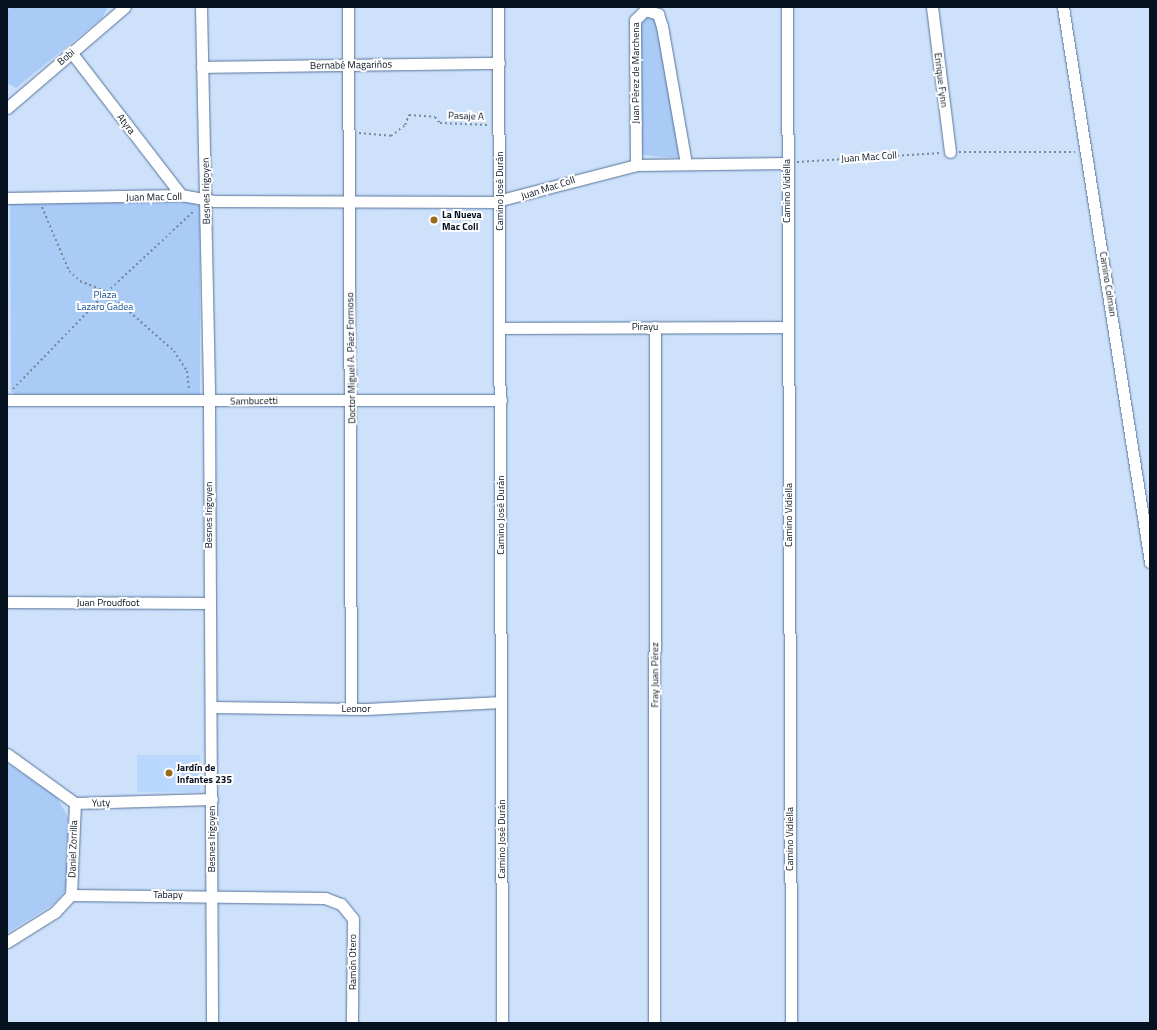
<!DOCTYPE html>
<html>
<head>
<meta charset="utf-8">
<style>
	body { margin:0 }
	#map { position:relative; width:1157px; height:1030px; overflow:hidden; background:#cde1fb; font-family:"Titillium Web",sans-serif }
	div>[style] { position:absolute }
	[style*='--x'] { left:calc(var(--x)*1px); top:calc(var(--y)*1px); width:calc(var(--w)*1px); rotate:calc(var(--a)*1deg) }
	.built>* { inset:0; background:#bad7fe; transform-origin:0 0 }
	.green>* { inset:0; background:#aacbf6 }
	.path>* { height:2px; margin-top:-1px; transform-origin:0; background:repeating-linear-gradient(90deg,#77879c 0 2px,transparent 0 5px) }
	.roads { filter:drop-shadow(0 0 1px #567399) drop-shadow(0 0 1px #567399) }
	.minor>* { height:11px; margin:-5.5px; padding:0 5.5px; transform-origin:5.5px; border-radius:5.5px; background:#fff }
	.dots>* { width:11px; height:11px; translate:-50% -50%; box-sizing:border-box; border:2px solid #fff; border-radius:50% }
	span { translate:-50% -50%; white-space:nowrap; text-align:center; line-height:1.15; -webkit-text-stroke:4px #fff; paint-order:stroke }
	.street-label { font-size:10px; color:#071220 }
	.poi-label { font-size:10px; color:#071220; font-weight:700 }
	.left { translate:0 -50%; text-align:left }
	.park-label { font-size:10px; color:#134f95 }
	.frame { position:absolute; inset:0; border:8px solid #071220; pointer-events:none }
</style>
</head>
<body>
<div id="map">
	<div class="built">
		<div style="left:137px;top:755px;width:63px;height:37px"></div>
	</div>
	<div class="green">
		<div style="clip-path:polygon(11px 7px,106px 7px,107px 9px,102px 18px,16px 88px,7px 83px,7px 10px)"></div>
		<div style="clip-path:polygon(644px 14px,655px 18px,680px 153px,677px 158px,641px 155px,637px 27px)"></div>
		<div style="clip-path:polygon(10px 202px,194px 202px,200px 206px,200px 396px,15px 397px,11px 390px)"></div>
		<div style="clip-path:polygon(7px 763px,56px 796px,68px 817px,67px 885px,63px 894px,54px 904px,7px 933px)"></div>
	</div>
	<div class="path">
		<div style="--x:359;--y:133;--w:32;--a:5"></div>
		<div style="--x:391;--y:136;--w:18;--a:-38"></div>
		<div style="--x:405;--y:125;--w:11;--a:-68"></div>
		<div style="--x:409;--y:115;--w:26;--a:4"></div>
		<div style="--x:435;--y:117;--w:8;--a:50"></div>
		<div style="--x:440;--y:123;--w:49;--a:2.3"></div>
		<div style="--x:959;--y:152;--w:116;--a:0"></div>
		<div style="--x:797;--y:162;--w:144;--a:-3.6"></div>
		<div style="--x:42;--y:207;--w:69;--a:67.1"></div>
		<div style="--x:69;--y:271;--w:15;--a:42"></div>
		<div style="--x:80;--y:281;--w:29;--a:22"></div>
		<div style="--x:107;--y:292;--w:89;--a:41.4"></div>
		<div style="--x:174;--y:351;--w:24;--a:57"></div>
		<div style="--x:187;--y:371;--w:20;--a:84"></div>
		<div style="--x:13;--y:389;--w:135;--a:-45.9"></div>
		<div style="--x:107;--y:292;--w:120;--a:-43"></div>
	</div>
	<div class="roads">
		<div class="minor">
			<div style="--x:201;--y:7;--w:395;--a:88.8"></div>
			<div style="--x:209;--y:402;--w:621;--a:89.72"></div>
			<div style="--x:348;--y:7;--w:702;--a:89.76"></div>
			<div style="--x:498;--y:7;--w:1016;--a:89.77"></div>
			<div style="--x:787;--y:7;--w:1016;--a:89.77"></div>
			<div style="--x:932;--y:7;--w:146;--a:82.9"></div>
			<div style="--x:1063;--y:7;--w:562;--a:81.09"></div>
			<div style="--x:71;--y:52;--w:180;--a:52.4"></div>
			<div style="--x:202;--y:67;--w:297;--a:-0.8"></div>
			<div style="--x:7;--y:108;--w:155;--a:-40.6"></div>
			<div style="--x:636;--y:165;--w:145;--a:-90.4"></div>
			<div style="--x:635;--y:20;--w:14;--a:-45"></div>
			<div style="--x:645;--y:10;--w:14;--a:17"></div>
			<div style="--x:658;--y:14;--w:13;--a:72"></div>
			<div style="--x:662;--y:26;--w:140;--a:80.1"></div>
			<div style="--x:7;--y:198;--w:174;--a:-1"></div>
			<div style="--x:181;--y:195;--w:35;--a:10"></div>
			<div style="--x:215;--y:201;--w:278;--a:0.2"></div>
			<div style="--x:493;--y:202;--w:149;--a:-14.4"></div>
			<div style="--x:637;--y:165;--w:150;--a:-0.8"></div>
			<div style="--x:501;--y:328;--w:287;--a:-0.2"></div>
			<div style="--x:7;--y:400;--w:494;--a:0"></div>
			<div style="--x:7;--y:602;--w:202;--a:0.3"></div>
			<div style="--x:211;--y:707;--w:155;--a:0.7"></div>
			<div style="--x:366;--y:709;--w:135;--a:-3"></div>
			<div style="--x:7;--y:754;--w:84;--a:35.8"></div>
			<div style="--x:75;--y:803;--w:137;--a:-1.7"></div>
			<div style="--x:71;--y:895;--w:92;--a:-87.5"></div>
			<div style="--x:7;--y:942;--w:57;--a:-32"></div>
			<div style="--x:55;--y:912;--w:23;--a:-47"></div>
			<div style="--x:71;--y:895;--w:254;--a:0.7"></div>
			<div style="--x:325;--y:898;--w:17;--a:21"></div>
			<div style="--x:341;--y:904;--w:19;--a:51"></div>
			<div style="--x:353;--y:919;--w:104;--a:90.6"></div>
			<div style="--x:654;--y:1023;--w:696;--a:-89.92"></div>
		</div>
	</div>
	<div class="dots">
		<div style="left:434px;top:220px;background:#986a1a"></div>
		<div style="left:169px;top:773px;background:#986a1a"></div>
	</div>
	<div class="street-label">
		<span style="left:66px;top:57px;rotate:-41deg">Bobi</span>
		<span style="left:351px;top:65px;rotate:-1deg">Bernabé Magariños</span>
		<span style="left:636px;top:73px;rotate:-90deg">Juan Pérez de Marchena</span>
		<span style="left:941px;top:80px;rotate:83deg">Enrique Fynn</span>
		<span style="left:466px;top:116px;rotate:2deg">Pasaje A</span>
		<span style="left:126px;top:124px;rotate:52deg">Atyra</span>
		<span style="left:869px;top:157px;rotate:-4deg">Juan Mac Coll</span>
		<span style="left:548px;top:188px;rotate:-18deg">Juan Mac Coll</span>
		<span style="left:206px;top:191px;rotate:-91deg">Besnes Irigoyen</span>
		<span style="left:500px;top:191px;rotate:-90deg">Camino José Durán</span>
		<span style="left:787px;top:191px;rotate:-90deg">Camino Vidiella</span>
		<span style="left:154px;top:197px;rotate:-1deg">Juan Mac Coll</span>
		<span style="left:1108px;top:284px;rotate:81deg">Camino Colman</span>
		<span style="left:645px;top:327px">Pirayu</span>
		<span style="left:351px;top:358px;rotate:-91deg">Doctor Miguel A. Páez Formoso</span>
		<span style="left:254px;top:401px;rotate:-1deg">Sambucetti</span>
		<span style="left:209px;top:515px;rotate:-90deg">Besnes Irigoyen</span>
		<span style="left:501px;top:515px;rotate:-90deg">Camino José Durán</span>
		<span style="left:789px;top:515px;rotate:-90deg">Camino Vidiella</span>
		<span style="left:108px;top:603px">Juan Proudfoot</span>
		<span style="left:655px;top:675px;rotate:-90deg">Fray Juan Pérez</span>
		<span style="left:356px;top:709px">Leonor</span>
		<span style="left:101px;top:803px;rotate:-2deg">Yuty</span>
		<span style="left:212px;top:839px;rotate:-90deg">Besnes Irigoyen</span>
		<span style="left:502px;top:839px;rotate:-90deg">Camino José Durán</span>
		<span style="left:790px;top:839px;rotate:-90deg">Camino Vidiella</span>
		<span style="left:73px;top:849px;rotate:-88deg">Daniel Zorrilla</span>
		<span style="left:168px;top:895px">Tabapy</span>
		<span style="left:353px;top:962px;rotate:-90deg">Ramón Otero</span>
	</div>
	<div class="poi-label">
		<span class="left" style="left:442px;top:220px">La Nueva<br>Mac Coll</span>
		<span class="left" style="left:177px;top:773px">Jardín de<br>Infantes 235</span>
	</div>
	<div class="park-label">
		<span style="left:105px;top:300px">Plaza<br>Lazaro Gadea</span>
	</div>
	<div class="frame"></div>
</div>
</body>
</html>
